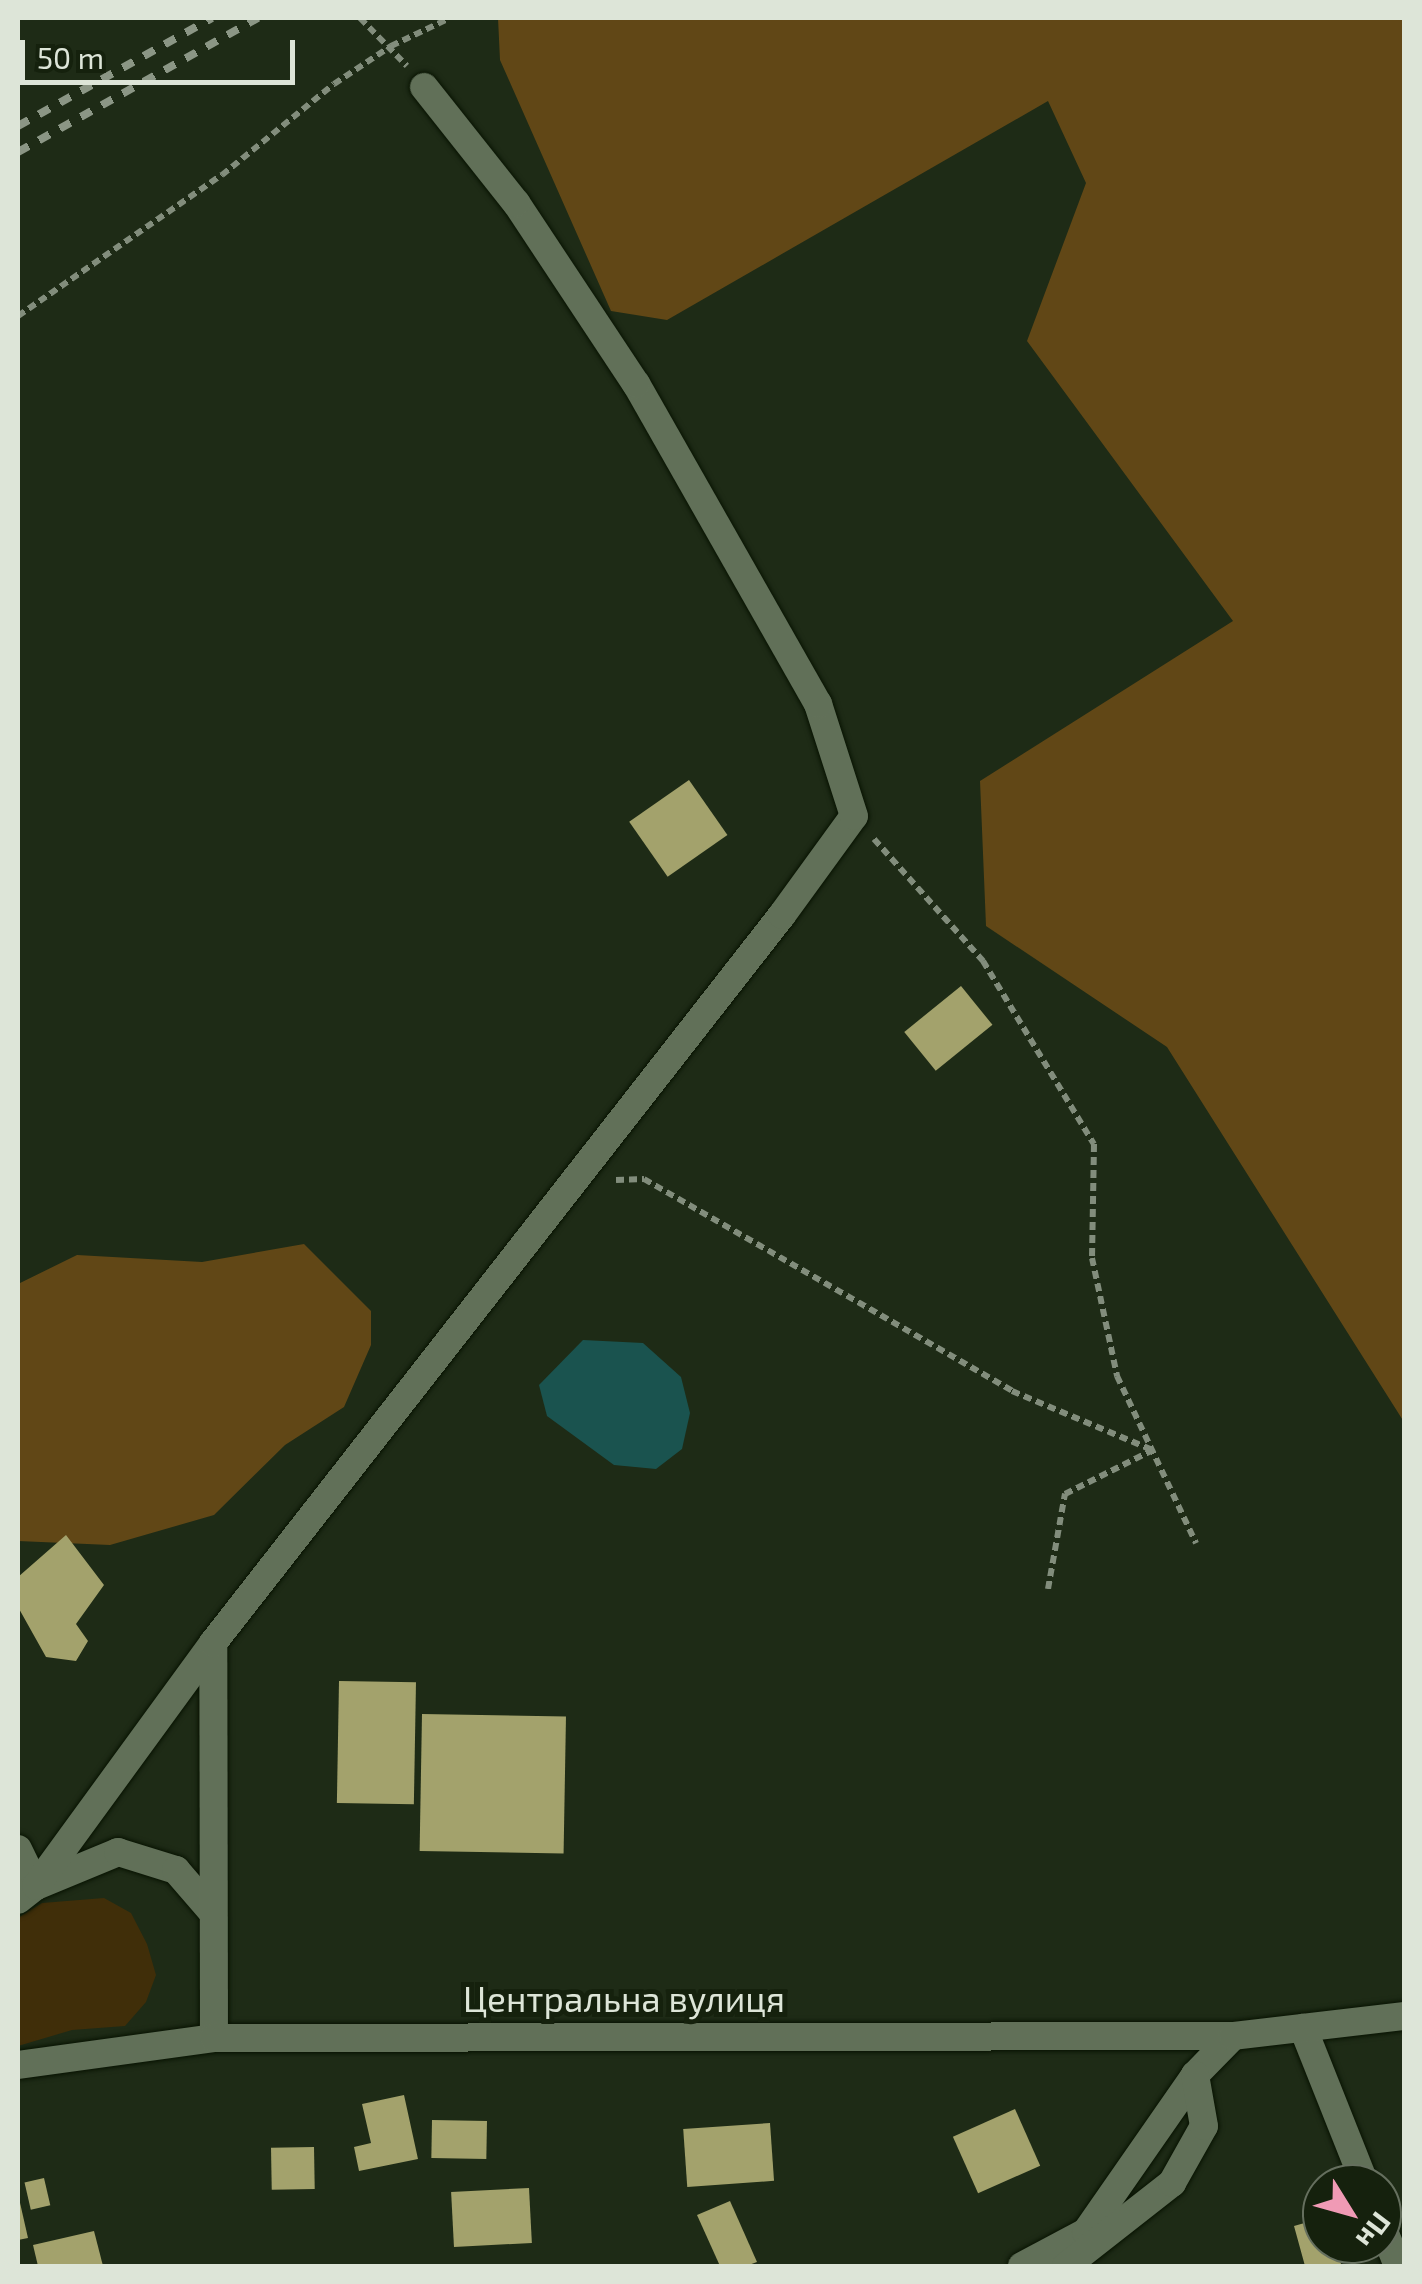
<!DOCTYPE html>
<html>
<head>
<meta charset="utf-8">
<style>
	body { margin:0 }
	#map { position:relative; width:1422px; height:2284px; overflow:hidden; background:#1e2b16; font-family:"Exo 2",sans-serif }
	div>[style] { position:absolute }
	[style*='--x'] { left:calc(var(--x)*1px); top:calc(var(--y)*1px); width:calc(var(--w)*1px); rotate:calc(var(--a)*1deg) }
	.green>* { inset:0; background:#402e09 }
	.forest>* { inset:0; background:#614716 }
	.water>* { inset:0; background:#1a534f }
	.building>* { inset:0; background:#a3a26c; transform-origin:0 0 }
	.path>* { height:6px; margin-top:-3px; transform-origin:0; background:repeating-linear-gradient(90deg,#828d7c 0 8px,transparent 0 13px) }
	.roads { filter:drop-shadow(0 0 2px #081302) drop-shadow(0 0 2px #081302) }
	.minor>* { height:28px; margin:-14px; padding:0 14px; transform-origin:14px; border-radius:14px; background:#617058 }
	.tertiary>* { height:28px; margin:-14px; padding:0 14px; transform-origin:14px; border-radius:14px; background:#617058 }
	.rail>* { height:8px; margin-top:-4px; transform-origin:0; background:repeating-linear-gradient(90deg,#8b9685 0 12px,transparent 0 24px) }
	span { translate:-50% -50%; white-space:nowrap; text-align:center; line-height:1.15; -webkit-text-stroke:10px #15210d; paint-order:stroke }
	.street-label { font-size:35px; color:#dde5d8 }
	.frame { position:absolute; inset:0; border:20px solid #dde5d8; pointer-events:none }
	.north { position:absolute; left:1302px; top:2164px; width:100px; height:100px; box-sizing:border-box; background:#15210d; border:2px solid #656f5e; border-radius:50%; rotate:127deg; font-size:28px; font-weight:700; line-height:40px; text-align:center; color:#dde5d8 }
	.north::after { content:''; display:block; margin:auto; width:35px; height:45px; background:#f09ab5; clip-path:polygon(50% 0,100% 100%,50% 72%,0 100%) }
	.scale { position:absolute; left:20px; top:40px; width:275px; height:45px; box-sizing:border-box; border:5px solid #dde5d8; border-top:0; padding-left:12px; font-size:30px; line-height:35px; white-space:nowrap; color:#dde5d8; -webkit-text-stroke:8px #15210d; paint-order:stroke }
</style>
</head>
<body>
<div id="map">
	<div class="green">
		<div style="clip-path:polygon(104px 1898px,131px 1913px,147px 1944px,156px 1975px,146px 2002px,125px 2026px,72px 2030px,18px 2046px,18px 1918px,42px 1903px)"></div>
	</div>
	<div class="forest">
		<div style="clip-path:polygon(498px 18px,1404px 18px,1404px 1422px,1167px 1047px,986px 926px,980px 781px,1233px 621px,1027px 341px,1086px 183px,1048px 101px,667px 320px,611px 311px,500px 60px)"></div>
		<div style="clip-path:polygon(304px 1244px,371px 1311px,371px 1345px,344px 1407px,285px 1445px,214px 1515px,110px 1545px,18px 1541px,18px 1284px,77px 1255px,202px 1262px)"></div>
	</div>
	<div class="water">
		<div style="clip-path:polygon(583px 1340px,643px 1343px,681px 1377px,690px 1413px,682px 1449px,656px 1469px,614px 1465px,547px 1416px,539px 1385px)"></div>
	</div>
	<div class="building">
		<div style="left:689px;top:780px;width:67px;height:73px;rotate:55deg"></div>
		<div style="left:961px;top:986px;width:50px;height:73px;rotate:51deg"></div>
		<div style="clip-path:polygon(66px 1535px,104px 1585px,76px 1624px,88px 1641px,76px 1661px,46px 1657px,18px 1607px,18px 1577px)"></div>
		<div style="left:339px;top:1681px;width:77px;height:122px;rotate:1deg"></div>
		<div style="left:422px;top:1714px;width:144px;height:137px;rotate:1deg"></div>
		<div style="clip-path:polygon(404px 2095px,418px 2159px,359px 2171px,354px 2147px,371px 2143px,362px 2104px)"></div>
		<div style="left:1015px;top:2109px;width:62px;height:68px;rotate:66deg"></div>
		<div style="left:432px;top:2120px;width:55px;height:38px;rotate:1deg"></div>
		<div style="left:770px;top:2123px;width:58px;height:87px;rotate:86deg"></div>
		<div style="left:314px;top:2147px;width:42px;height:43px;rotate:89deg"></div>
		<div style="left:44px;top:2178px;width:28px;height:20px;rotate:77deg"></div>
		<div style="left:529px;top:2188px;width:55px;height:78px;rotate:87deg"></div>
		<div style="clip-path:polygon(18px 2194px,28px 2238px,18px 2240px)"></div>
		<div style="clip-path:polygon(730px 2201px,757px 2262px,746px 2266px,720px 2266px,697px 2215px)"></div>
		<div style="clip-path:polygon(1322px 2218px,1322px 2244px,1335px 2244px,1341px 2264px,1305px 2266px,1294px 2226px)"></div>
		<div style="clip-path:polygon(94px 2231px,103px 2266px,38px 2266px,33px 2245px)"></div>
	</div>
	<div class="path">
		<div style="--x:360;--y:18;--w:67;--a:45.6"></div>
		<div style="--x:18;--y:316;--w:248;--a:-34.7"></div>
		<div style="--x:222;--y:175;--w:144;--a:-39.1"></div>
		<div style="--x:334;--y:84;--w:69;--a:-33.7"></div>
		<div style="--x:391;--y:46;--w:65;--a:-25.4"></div>
		<div style="--x:874;--y:839;--w:164;--a:48.2"></div>
		<div style="--x:983;--y:961;--w:214;--a:58.8"></div>
		<div style="--x:1094;--y:1144;--w:114;--a:91"></div>
		<div style="--x:1092;--y:1258;--w:121;--a:78"></div>
		<div style="--x:1117;--y:1376;--w:185;--a:64.7"></div>
		<div style="--x:616;--y:1180;--w:28;--a:-2"></div>
		<div style="--x:644;--y:1179;--w:425;--a:29.9"></div>
		<div style="--x:1012;--y:1391;--w:150;--a:22.8"></div>
		<div style="--x:1048;--y:1589;--w:97;--a:-79.9"></div>
		<div style="--x:1065;--y:1494;--w:96;--a:-26.6"></div>
	</div>
	<div class="roads">
		<div class="minor">
			<div style="--x:18;--y:1849;--w:41;--a:64.1"></div>
			<div style="--x:36;--y:1886;--w:89;--a:-22.5"></div>
			<div style="--x:118;--y:1852;--w:61;--a:17.2"></div>
			<div style="--x:176;--y:1870;--w:57;--a:49.3"></div>
			<div style="--x:18;--y:1900;--w:23;--a:-38"></div>
			<div style="--x:36;--y:1886;--w:301;--a:-53.9"></div>
			<div style="--x:1303;--y:2028;--w:168;--a:68.3"></div>
			<div style="--x:214;--y:2038;--w:395;--a:-90.1"></div>
			<div style="--x:213;--y:1643;--w:924;--a:-51.99"></div>
			<div style="--x:782;--y:915;--w:122;--a:-54"></div>
			<div style="--x:854;--y:816;--w:118;--a:-107.8"></div>
			<div style="--x:818;--y:704;--w:368;--a:-119.6"></div>
			<div style="--x:636;--y:384;--w:217;--a:-123.5"></div>
			<div style="--x:516;--y:203;--w:148;--a:-128.4"></div>
			<div style="--x:1382;--y:2226;--w:43;--a:68.2"></div>
			<div style="--x:1022;--y:2266;--w:72;--a:-28"></div>
			<div style="--x:1086;--y:2232;--w:191;--a:-55.2"></div>
			<div style="--x:1195;--y:2075;--w:54;--a:-45.7"></div>
			<div style="--x:1066;--y:2266;--w:135;--a:-38.1"></div>
			<div style="--x:1172;--y:2183;--w:65;--a:-60.7"></div>
			<div style="--x:1204;--y:2126;--w:52;--a:-100"></div>
		</div>
		<div class="tertiary">
			<div style="--x:18;--y:2065;--w:198;--a:-7.8"></div>
			<div style="--x:214;--y:2038;--w:1019;--a:-0.11"></div>
			<div style="--x:1233;--y:2036;--w:172;--a:-6.7"></div>
		</div>
	</div>
	<div class="rail">
		<div style="--x:18;--y:126;--w:222;--a:-29.1"></div>
		<div style="--x:18;--y:152;--w:275;--a:-29.2"></div>
	</div>
	<div class="street-label">
		<span style="left:624px;top:1998px">Центральна вулиця</span>
	</div>
	<div class="frame"></div>
	<div class="north">Пн</div>
	<div class="scale">50 m</div>
</div>
</body>
</html>
